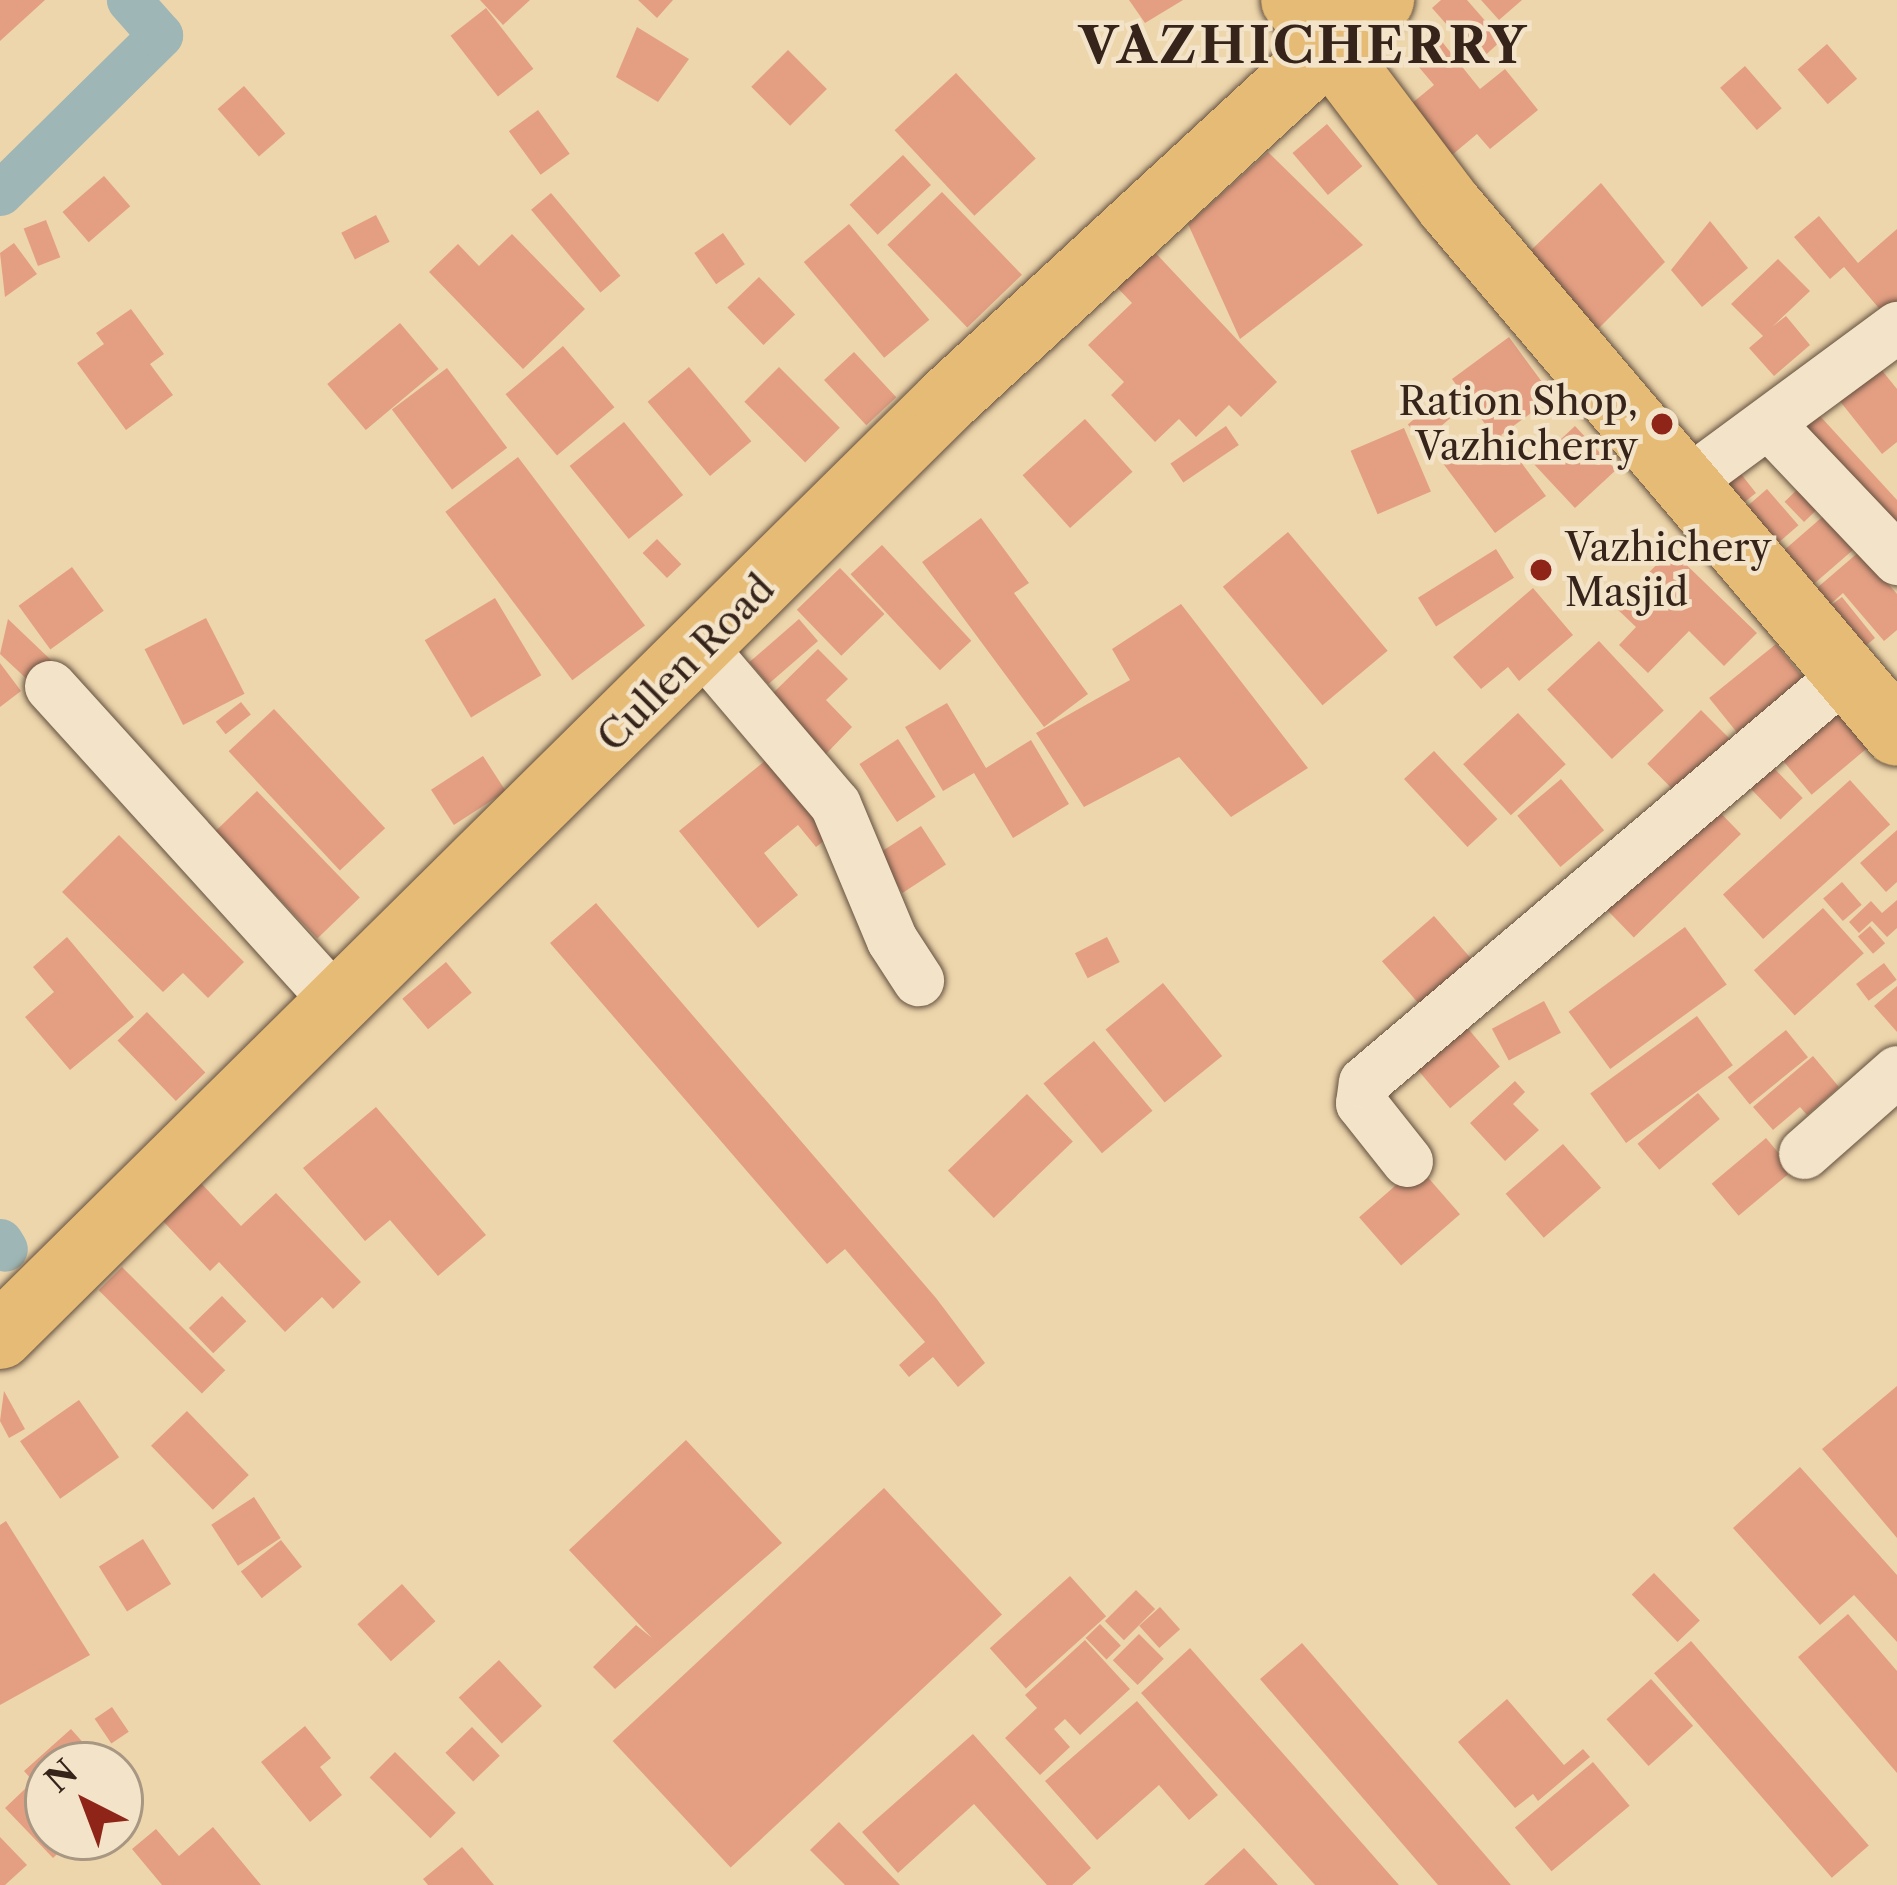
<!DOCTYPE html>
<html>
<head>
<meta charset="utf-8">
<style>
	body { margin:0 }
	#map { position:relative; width:1897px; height:1885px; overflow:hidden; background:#edd6ac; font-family:"Libre Caslon Text",serif }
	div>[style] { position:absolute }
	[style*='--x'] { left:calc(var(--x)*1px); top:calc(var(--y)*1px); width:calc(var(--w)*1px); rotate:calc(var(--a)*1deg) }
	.canal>* { height:45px; margin:-22.5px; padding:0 22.5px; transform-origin:22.5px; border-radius:22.5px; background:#9eb6b5 }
	.building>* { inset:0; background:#e49f83; transform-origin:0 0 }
	.roads { filter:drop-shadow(0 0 3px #64503f) drop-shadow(0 0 3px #64503f) }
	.minor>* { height:51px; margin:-25.5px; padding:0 25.5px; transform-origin:25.5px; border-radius:25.5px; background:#f3e4c9 }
	.major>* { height:66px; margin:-33px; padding:0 33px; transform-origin:33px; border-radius:33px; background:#e6bb76 }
	.dots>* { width:33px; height:33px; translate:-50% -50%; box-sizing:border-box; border:6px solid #f3e4c9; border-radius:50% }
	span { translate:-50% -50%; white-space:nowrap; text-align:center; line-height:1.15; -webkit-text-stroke:9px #f3e4c9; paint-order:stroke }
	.poi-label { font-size:39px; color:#36241b }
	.right { translate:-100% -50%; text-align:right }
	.left { translate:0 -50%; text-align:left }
	.street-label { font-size:39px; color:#36241b }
	.district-label { font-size:51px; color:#36241b; font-weight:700; letter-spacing:3px }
	.north { position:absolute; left:24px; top:1741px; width:120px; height:120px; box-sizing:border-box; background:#f3e4c9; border:3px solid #a79783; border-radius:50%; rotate:318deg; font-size:33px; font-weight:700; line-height:48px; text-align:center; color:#36241b }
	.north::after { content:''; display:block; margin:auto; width:42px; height:54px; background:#8f2418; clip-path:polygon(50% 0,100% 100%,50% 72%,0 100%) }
</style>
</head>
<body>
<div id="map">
	<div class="canal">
		<div style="--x:0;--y:193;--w:225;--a:-44.6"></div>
		<div style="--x:160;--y:35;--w:47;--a:-131.5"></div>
		<div style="--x:0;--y:1241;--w:9;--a:58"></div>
	</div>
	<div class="building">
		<div style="clip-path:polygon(0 0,45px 0,0 41px)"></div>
		<div style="clip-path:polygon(480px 0,530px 0,503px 25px)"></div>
		<div style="clip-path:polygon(638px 0,673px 0,657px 18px)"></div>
		<div style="clip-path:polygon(1129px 0,1183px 0,1145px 23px)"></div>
		<div style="clip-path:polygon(1441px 0,1467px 0,1502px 40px,1479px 61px,1432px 8px)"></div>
		<div style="clip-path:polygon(1481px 0,1522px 0,1499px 20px)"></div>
		<div style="left:486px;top:8px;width:77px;height:45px;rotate:52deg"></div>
		<div style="clip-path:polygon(637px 27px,689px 59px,658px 102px,616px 77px)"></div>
		<div style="clip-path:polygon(1439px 38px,1480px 89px,1505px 69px,1538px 110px,1490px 149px,1477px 134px,1452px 155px,1411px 104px,1434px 85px,1412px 59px)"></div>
		<div style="left:1827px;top:44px;width:46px;height:39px;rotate:49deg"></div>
		<div style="left:788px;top:50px;width:55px;height:52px;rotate:45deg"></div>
		<div style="left:1745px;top:66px;width:56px;height:33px;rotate:49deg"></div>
		<div style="left:956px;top:73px;width:117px;height:84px;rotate:47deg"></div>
		<div style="left:244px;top:86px;width:63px;height:35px;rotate:49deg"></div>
		<div style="left:538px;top:110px;width:54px;height:36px;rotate:54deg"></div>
		<div style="left:1327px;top:124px;width:55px;height:45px;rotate:50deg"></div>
		<div style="clip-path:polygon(1268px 152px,1363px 245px,1240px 339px,1188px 224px)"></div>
		<div style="left:903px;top:155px;width:41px;height:73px;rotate:47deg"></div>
		<div style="left:104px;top:176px;width:40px;height:55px;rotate:49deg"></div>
		<div style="clip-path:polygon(1601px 183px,1665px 262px,1591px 336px,1527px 254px)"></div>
		<div style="left:942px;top:192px;width:115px;height:76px;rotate:46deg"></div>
		<div style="left:551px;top:193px;width:108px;height:26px;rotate:50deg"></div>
		<div style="left:376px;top:215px;width:30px;height:39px;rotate:63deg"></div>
		<div style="clip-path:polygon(1819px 216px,1858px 263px,1897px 229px,1897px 311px,1888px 319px,1844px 267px,1830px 279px,1794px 237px)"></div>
		<div style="left:46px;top:220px;width:40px;height:24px;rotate:69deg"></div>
		<div style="clip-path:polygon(1710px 221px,1748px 268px,1702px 307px,1671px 270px)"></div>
		<div style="left:849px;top:224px;width:125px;height:59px;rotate:50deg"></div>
		<div style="left:723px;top:233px;width:38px;height:35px;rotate:55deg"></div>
		<div style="clip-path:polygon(512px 234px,585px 309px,523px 369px,429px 272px,458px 244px,479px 266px)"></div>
		<div style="clip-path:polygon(14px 243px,37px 274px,5px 297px,0 253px)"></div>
		<div style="clip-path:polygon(1149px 246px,1277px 382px,1241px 417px,1229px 405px,1196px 437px,1179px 419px,1155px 442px,1111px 395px,1124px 382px,1088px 345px,1132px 303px,1111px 281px)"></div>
		<div style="clip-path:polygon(1778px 259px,1810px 291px,1772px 327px,1786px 316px,1810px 345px,1774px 376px,1749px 348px,1763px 336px,1731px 304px)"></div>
		<div style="left:759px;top:277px;width:52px;height:44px;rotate:46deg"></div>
		<div style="clip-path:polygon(131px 309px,164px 354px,150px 364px,173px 395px,126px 430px,77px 363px,104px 344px,96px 333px)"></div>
		<div style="left:400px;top:323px;width:60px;height:95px;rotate:50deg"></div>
		<div style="clip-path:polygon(1509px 337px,1553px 397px,1501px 435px,1546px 496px,1495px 533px,1442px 462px,1488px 428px,1452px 379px)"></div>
		<div style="left:563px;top:346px;width:80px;height:75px;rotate:50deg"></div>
		<div style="left:854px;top:352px;width:62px;height:41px;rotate:47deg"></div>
		<div style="clip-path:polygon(1872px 358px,1897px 389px,1897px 442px,1882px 454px,1831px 390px)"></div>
		<div style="left:689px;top:367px;width:97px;height:54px;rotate:50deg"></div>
		<div style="left:779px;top:367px;width:86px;height:49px;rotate:45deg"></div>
		<div style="left:447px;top:368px;width:100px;height:69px;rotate:53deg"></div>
		<div style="left:1435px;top:401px;width:23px;height:36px;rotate:49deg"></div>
		<div style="clip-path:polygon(1809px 404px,1897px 500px,1897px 524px,1781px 429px)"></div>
		<div style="left:1085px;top:419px;width:71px;height:84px;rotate:48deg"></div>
		<div style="left:624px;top:422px;width:94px;height:70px;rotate:51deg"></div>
		<div style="left:1226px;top:426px;width:23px;height:67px;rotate:56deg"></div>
		<div style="left:1575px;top:426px;width:60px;height:56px;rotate:47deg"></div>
		<div style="left:1404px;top:428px;width:69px;height:58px;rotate:67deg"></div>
		<div style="left:518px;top:457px;width:211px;height:91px;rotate:53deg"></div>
		<div style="clip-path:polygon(1763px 457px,1741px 474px,1756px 493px,1728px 515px,1701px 481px)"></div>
		<div style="left:1804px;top:483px;width:28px;height:27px;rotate:46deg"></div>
		<div style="left:1767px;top:489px;width:48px;height:48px;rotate:49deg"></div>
		<div style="left:1828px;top:512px;width:45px;height:77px;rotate:49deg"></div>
		<div style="clip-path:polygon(981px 518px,1029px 583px,1014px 593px,1088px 694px,1044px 727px,922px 562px)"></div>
		<div style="left:1288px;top:532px;width:155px;height:85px;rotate:50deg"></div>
		<div style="left:657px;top:539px;width:35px;height:20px;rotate:46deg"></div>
		<div style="left:882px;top:545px;width:131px;height:43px;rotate:47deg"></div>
		<div style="left:1496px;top:549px;width:34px;height:92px;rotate:58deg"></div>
		<div style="clip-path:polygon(1671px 550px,1757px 633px,1724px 666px,1689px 631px,1648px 673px,1619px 645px,1636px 627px,1615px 607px)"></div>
		<div style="clip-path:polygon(1860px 551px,1897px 594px,1897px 630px,1884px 641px,1843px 593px,1824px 610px,1842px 597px,1875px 638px,1850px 659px,1804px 599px)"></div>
		<div style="left:72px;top:567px;width:54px;height:66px;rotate:54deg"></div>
		<div style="left:840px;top:568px;width:64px;height:60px;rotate:46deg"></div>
		<div style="clip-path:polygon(1533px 588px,1573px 635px,1519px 681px,1508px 667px,1481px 689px,1453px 657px)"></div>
		<div style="left:495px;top:598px;width:90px;height:82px;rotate:59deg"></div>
		<div style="clip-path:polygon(1181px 604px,1308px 768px,1231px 817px,1179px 757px,1084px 807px,1036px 733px,1130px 680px,1112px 649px)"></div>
		<div style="left:206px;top:618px;width:85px;height:69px;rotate:63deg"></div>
		<div style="clip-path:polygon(8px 619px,52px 661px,31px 683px,0 654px)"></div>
		<div style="left:799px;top:619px;width:29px;height:66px;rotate:49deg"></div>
		<div style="left:1599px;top:641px;width:95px;height:71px;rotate:47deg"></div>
		<div style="left:1776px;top:644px;width:58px;height:86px;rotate:51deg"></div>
		<div style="clip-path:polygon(818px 649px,848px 679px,826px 700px,852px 727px,825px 755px,768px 698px)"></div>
		<div style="clip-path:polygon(0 663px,21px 691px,0 707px)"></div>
		<div style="left:241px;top:702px;width:16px;height:32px;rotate:52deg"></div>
		<div style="clip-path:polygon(947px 703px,986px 768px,1031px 740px,1069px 804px,1013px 838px,974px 773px,943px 791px,905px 727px)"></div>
		<div style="left:1835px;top:706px;width:53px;height:75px;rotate:50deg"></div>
		<div style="left:274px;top:709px;width:163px;height:62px;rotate:47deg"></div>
		<div style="left:1701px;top:710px;width:55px;height:76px;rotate:45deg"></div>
		<div style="left:1518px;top:713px;width:70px;height:75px;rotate:47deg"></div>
		<div style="left:898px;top:739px;width:69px;height:46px;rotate:57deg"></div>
		<div style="left:1434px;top:751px;width:93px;height:41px;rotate:47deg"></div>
		<div style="left:483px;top:756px;width:42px;height:62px;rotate:57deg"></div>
		<div style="clip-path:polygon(771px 756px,834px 833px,816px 847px,798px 825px,764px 853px,798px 895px,758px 928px,679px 831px)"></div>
		<div style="left:1768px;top:762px;width:50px;height:31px;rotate:46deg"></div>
		<div style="left:1561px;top:779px;width:67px;height:57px;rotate:50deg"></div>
		<div style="left:1850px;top:780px;width:60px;height:171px;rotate:48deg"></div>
		<div style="left:257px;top:791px;width:148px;height:59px;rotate:46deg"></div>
		<div style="left:1709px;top:801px;width:46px;height:149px;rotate:46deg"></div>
		<div style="left:921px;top:826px;width:46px;height:52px;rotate:57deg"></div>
		<div style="clip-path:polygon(1897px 830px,1897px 882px,1886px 892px,1860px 863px)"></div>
		<div style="clip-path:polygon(119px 835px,244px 962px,208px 998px,183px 973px,163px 992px,62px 892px)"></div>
		<div style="left:1842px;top:882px;width:30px;height:25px;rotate:49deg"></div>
		<div style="clip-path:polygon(1897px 900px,1897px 928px,1887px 937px,1872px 921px,1859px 933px,1849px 922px,1871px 901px,1882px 913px)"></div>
		<div style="clip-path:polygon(596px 903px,936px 1298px,985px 1363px,958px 1387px,933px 1357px,909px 1377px,899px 1365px,925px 1342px,845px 1249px,827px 1264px,550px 943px)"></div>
		<div style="left:1823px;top:908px;width:61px;height:93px;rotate:48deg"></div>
		<div style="left:1434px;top:916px;width:62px;height:69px;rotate:49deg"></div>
		<div style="left:1870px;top:926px;width:23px;height:16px;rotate:49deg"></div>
		<div style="left:1685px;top:927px;width:71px;height:144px;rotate:54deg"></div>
		<div style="clip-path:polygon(67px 937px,134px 1017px,70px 1070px,25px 1017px,54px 992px,33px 967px)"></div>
		<div style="left:1107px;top:937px;width:28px;height:36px;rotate:63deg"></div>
		<div style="left:446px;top:962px;width:40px;height:57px;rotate:50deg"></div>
		<div style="left:1884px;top:963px;width:21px;height:35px;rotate:53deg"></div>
		<div style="left:1163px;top:983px;width:94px;height:74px;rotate:51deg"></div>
		<div style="clip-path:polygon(1897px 986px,1897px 1032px,1874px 1006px)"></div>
		<div style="left:1544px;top:1001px;width:36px;height:59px;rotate:62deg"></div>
		<div style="left:147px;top:1012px;width:84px;height:41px;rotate:46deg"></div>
		<div style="left:1697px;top:1016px;width:61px;height:132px;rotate:54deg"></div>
		<div style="left:1460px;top:1019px;width:62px;height:65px;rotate:50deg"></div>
		<div style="left:1786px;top:1030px;width:35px;height:75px;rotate:51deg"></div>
		<div style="left:1094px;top:1041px;width:91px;height:66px;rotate:50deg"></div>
		<div style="clip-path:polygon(1813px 1056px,1839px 1087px,1807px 1115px,1800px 1107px,1773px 1130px,1753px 1107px)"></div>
		<div style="clip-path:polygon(1515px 1081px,1525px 1092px,1513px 1104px,1539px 1130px,1505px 1161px,1470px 1123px)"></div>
		<div style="left:1698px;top:1093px;width:34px;height:79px;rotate:50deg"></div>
		<div style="left:1027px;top:1094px;width:66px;height:110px;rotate:46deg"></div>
		<div style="clip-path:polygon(376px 1107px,486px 1235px,438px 1276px,390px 1220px,365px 1241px,303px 1168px)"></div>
		<div style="left:1766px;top:1138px;width:42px;height:71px;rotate:50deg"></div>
		<div style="left:1563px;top:1144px;width:58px;height:76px;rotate:49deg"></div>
		<div style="left:1418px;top:1166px;width:64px;height:78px;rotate:49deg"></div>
		<div style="clip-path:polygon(201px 1183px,241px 1226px,276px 1193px,361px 1282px,333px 1309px,322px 1297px,285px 1332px,219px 1262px,210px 1271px,162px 1220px)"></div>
		<div style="left:122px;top:1267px;width:146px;height:33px;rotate:45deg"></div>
		<div style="left:222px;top:1296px;width:35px;height:46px;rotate:46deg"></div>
		<div style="clip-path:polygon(1897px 1386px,1897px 1538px,1822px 1449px)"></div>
		<div style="clip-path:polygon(4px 1391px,25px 1429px,9px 1438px,0 1421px)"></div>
		<div style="left:79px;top:1400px;width:70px;height:72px;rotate:55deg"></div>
		<div style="left:187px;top:1411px;width:89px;height:50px;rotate:46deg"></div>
		<div style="clip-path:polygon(686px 1440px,782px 1543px,615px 1689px,593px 1667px,636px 1625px,652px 1638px,569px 1550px)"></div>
		<div style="clip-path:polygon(1800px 1467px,1897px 1575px,1897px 1642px,1854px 1595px,1820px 1625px,1733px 1528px)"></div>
		<div style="left:884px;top:1488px;width:173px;height:371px;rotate:47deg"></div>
		<div style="left:254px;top:1497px;width:49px;height:51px;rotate:57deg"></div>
		<div style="clip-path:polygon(6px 1521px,90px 1655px,0 1705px,0 1525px)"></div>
		<div style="left:143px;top:1539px;width:53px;height:52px;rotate:58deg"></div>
		<div style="left:281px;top:1540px;width:34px;height:51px;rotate:52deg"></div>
		<div style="left:1654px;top:1573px;width:66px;height:31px;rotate:46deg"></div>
		<div style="left:1070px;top:1576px;width:54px;height:108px;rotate:48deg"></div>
		<div style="left:402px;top:1584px;width:50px;height:60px;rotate:48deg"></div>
		<div style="left:1136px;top:1590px;width:27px;height:44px;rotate:45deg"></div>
		<div style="left:1160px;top:1607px;width:30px;height:28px;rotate:48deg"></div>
		<div style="clip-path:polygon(1848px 1614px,1897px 1671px,1897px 1773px,1798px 1657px)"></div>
		<div style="left:1100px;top:1624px;width:30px;height:20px;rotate:46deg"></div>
		<div style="left:1139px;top:1634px;width:35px;height:37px;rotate:45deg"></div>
		<div style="clip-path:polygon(1085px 1640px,1130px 1689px,1080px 1735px,1065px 1719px,1054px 1729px,1070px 1747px,1040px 1775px,1005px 1738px,1037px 1708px,1025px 1695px)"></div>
		<div style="left:1691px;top:1641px;width:271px;height:49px;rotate:49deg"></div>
		<div style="clip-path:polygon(1302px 1643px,1511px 1885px,1438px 1885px,1260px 1679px)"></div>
		<div style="clip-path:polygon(1190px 1648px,1399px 1885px,1315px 1885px,1141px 1693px)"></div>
		<div style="left:499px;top:1660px;width:63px;height:55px;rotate:47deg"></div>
		<div style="left:1651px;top:1679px;width:63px;height:60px;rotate:48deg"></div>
		<div style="clip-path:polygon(1507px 1699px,1564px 1765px,1583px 1749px,1590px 1757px,1538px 1801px,1533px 1794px,1515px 1808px,1458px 1742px)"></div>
		<div style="clip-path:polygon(1137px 1701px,1218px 1795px,1189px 1820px,1159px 1785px,1097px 1840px,1045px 1781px)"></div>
		<div style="left:112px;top:1707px;width:30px;height:21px;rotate:56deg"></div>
		<div style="clip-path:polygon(305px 1726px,331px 1758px,320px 1767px,342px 1795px,310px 1822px,261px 1762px)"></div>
		<div style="left:472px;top:1727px;width:40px;height:37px;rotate:46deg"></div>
		<div style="clip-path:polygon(71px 1729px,103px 1765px,48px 1765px,48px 1798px,24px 1771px)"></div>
		<div style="clip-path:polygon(973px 1734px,1091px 1868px,1072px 1885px,1047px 1885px,974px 1804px,898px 1873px,862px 1832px)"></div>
		<div style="left:395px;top:1752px;width:86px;height:36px;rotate:45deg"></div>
		<div style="left:1593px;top:1762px;width:57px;height:102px;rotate:50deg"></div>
		<div style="clip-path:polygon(27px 1787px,48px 1810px,48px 1837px,75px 1837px,53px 1858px,5px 1808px)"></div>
		<div style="clip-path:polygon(839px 1822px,900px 1885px,845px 1885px,810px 1850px)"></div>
		<div style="clip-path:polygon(213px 1827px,261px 1885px,162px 1885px,132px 1849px,156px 1829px,179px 1856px)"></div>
		<div style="clip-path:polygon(0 1837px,27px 1865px,5px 1885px,0 1885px)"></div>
		<div style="clip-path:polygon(462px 1847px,494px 1885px,428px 1885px,423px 1879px)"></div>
		<div style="clip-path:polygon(1244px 1848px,1278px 1885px,1204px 1885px)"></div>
	</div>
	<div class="roads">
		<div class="minor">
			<div style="--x:1770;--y:425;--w:185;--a:46.5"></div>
			<div style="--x:1684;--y:484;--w:265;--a:-36.4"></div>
			<div style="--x:702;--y:648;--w:205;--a:49.6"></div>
			<div style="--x:835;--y:804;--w:147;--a:67.3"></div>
			<div style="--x:892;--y:940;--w:48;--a:57"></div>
			<div style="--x:50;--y:686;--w:429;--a:47.8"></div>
			<div style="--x:1804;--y:1153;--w:124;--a:-41.4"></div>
			<div style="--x:1407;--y:1161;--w:74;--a:-128.4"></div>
			<div style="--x:1361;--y:1103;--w:21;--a:-82"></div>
			<div style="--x:1364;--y:1082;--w:629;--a:-40.3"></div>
		</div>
		<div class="major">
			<div style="--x:1294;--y:0;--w:257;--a:52.9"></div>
			<div style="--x:1449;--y:205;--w:692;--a:49.69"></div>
			<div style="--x:0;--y:1336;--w:1330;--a:-44.66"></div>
			<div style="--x:946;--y:401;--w:592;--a:-42.67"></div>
		</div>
	</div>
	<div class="dots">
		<div style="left:1662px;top:424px;background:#8f2418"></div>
		<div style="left:1541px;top:570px;background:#8f2418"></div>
	</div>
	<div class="poi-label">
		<span class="right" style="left:1638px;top:424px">Ration Shop,<br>Vazhicherry</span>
		<span class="left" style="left:1565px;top:570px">Vazhichery<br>Masjid</span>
	</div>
	<div class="street-label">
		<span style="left:686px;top:663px;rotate:-45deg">Cullen Road</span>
	</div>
	<div class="district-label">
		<span style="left:1304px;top:45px">VAZHICHERRY</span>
	</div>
	<div class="north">N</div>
</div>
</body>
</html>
